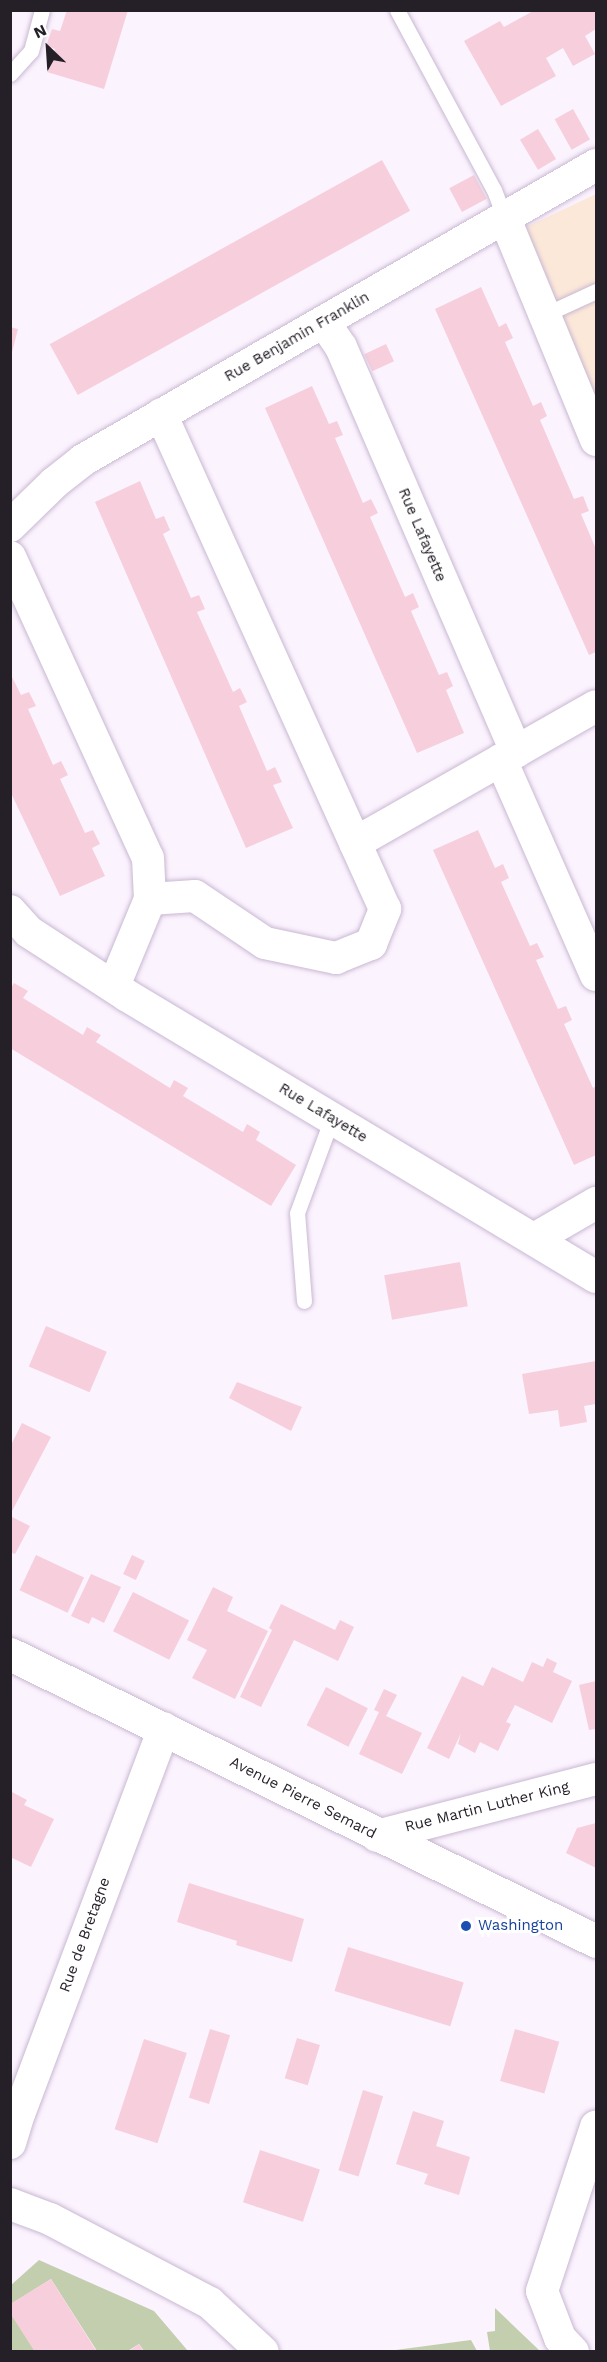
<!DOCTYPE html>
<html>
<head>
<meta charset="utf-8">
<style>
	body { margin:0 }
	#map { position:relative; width:607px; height:2362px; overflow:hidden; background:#fbf3fe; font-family:"Work Sans",sans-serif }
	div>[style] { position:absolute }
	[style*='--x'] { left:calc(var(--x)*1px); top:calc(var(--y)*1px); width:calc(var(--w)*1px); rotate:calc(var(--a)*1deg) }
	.education>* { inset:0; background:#fce8d9 }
	.green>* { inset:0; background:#c3ceae }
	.building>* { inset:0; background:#f7cfdc; transform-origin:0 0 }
	.roads { filter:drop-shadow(0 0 2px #c9b8d2) drop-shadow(0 0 2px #c9b8d2) }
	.service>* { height:15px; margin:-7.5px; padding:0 7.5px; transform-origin:7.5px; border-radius:7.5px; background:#fff }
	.minor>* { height:32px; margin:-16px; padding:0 16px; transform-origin:16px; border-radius:16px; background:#fff }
	.secondary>* { height:33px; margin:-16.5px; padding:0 16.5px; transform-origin:16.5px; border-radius:16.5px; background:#fff }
	.dots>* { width:16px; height:16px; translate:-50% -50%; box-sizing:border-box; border:3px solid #fff; border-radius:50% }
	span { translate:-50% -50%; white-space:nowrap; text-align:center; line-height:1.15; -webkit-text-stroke:6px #fff; paint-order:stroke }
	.street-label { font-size:15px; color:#251f28 }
	.transit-label { font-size:15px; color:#164399 }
	.left { translate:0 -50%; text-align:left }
	.frame { position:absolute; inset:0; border:12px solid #251f28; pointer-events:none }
	.north { position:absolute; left:18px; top:18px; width:60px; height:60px; -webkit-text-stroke:4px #fff; paint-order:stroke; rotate:335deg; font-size:16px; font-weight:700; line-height:24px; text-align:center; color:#251f28 }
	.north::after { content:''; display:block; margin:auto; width:21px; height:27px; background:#251f28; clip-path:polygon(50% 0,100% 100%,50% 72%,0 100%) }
</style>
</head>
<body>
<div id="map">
	<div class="education">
		<div style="clip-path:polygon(596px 194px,596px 400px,522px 229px)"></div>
	</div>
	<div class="green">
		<div style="clip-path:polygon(39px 2260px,154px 2311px,188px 2351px,144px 2351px,139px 2344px,128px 2351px,97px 2351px,51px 2279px,11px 2304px,10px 2286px)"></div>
		<div style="clip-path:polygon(495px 2308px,540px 2351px,490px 2351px,487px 2332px,495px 2331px)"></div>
		<div style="clip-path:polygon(11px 2313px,35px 2351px,11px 2351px)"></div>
		<div style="clip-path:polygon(471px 2340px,477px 2351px,388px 2351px)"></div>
	</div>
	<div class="building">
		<div style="clip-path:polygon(67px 10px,128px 10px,104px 89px,47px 72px,55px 49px,46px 46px,52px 29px,60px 31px)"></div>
		<div style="clip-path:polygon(535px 10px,596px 10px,596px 29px,585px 36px,595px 54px,573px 66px,563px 48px,546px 58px,556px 76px,501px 106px,464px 41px,500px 21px,504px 27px)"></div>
		<div style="left:573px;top:109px;width:35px;height:21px;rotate:61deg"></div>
		<div style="left:538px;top:129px;width:35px;height:21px;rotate:59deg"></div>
		<div style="left:382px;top:160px;width:58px;height:380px;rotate:61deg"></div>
		<div style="left:474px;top:175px;width:27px;height:28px;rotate:62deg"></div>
		<div style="clip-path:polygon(481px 287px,499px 327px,506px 323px,513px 338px,505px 342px,533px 406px,541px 402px,547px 416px,540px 420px,574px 499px,583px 496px,589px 511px,581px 514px,596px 549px,596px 652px,589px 655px,435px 309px)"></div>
		<div style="clip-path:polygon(10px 327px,18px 329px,11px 356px,10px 356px)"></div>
		<div style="left:386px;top:344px;width:19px;height:24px;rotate:65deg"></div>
		<div style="clip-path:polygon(312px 386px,329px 424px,337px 421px,343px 435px,335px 438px,363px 503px,371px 499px,378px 513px,370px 517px,405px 597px,413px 593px,419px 607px,411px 611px,439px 675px,447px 672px,453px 686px,446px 690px,464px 733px,417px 753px,265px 408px)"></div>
		<div style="clip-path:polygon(140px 481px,156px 519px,164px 516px,170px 530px,163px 534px,191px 598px,199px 595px,205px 609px,197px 612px,233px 692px,240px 688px,247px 702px,239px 706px,267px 771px,275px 767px,282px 782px,273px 785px,293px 828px,246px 848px,95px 502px)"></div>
		<div style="clip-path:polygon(10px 673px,21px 695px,29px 692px,36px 706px,28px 709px,53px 765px,61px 761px,68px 775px,60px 779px,85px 833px,93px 830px,100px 844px,92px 848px,105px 876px,60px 896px,10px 791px)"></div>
		<div style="clip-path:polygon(478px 830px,495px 868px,503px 864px,509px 878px,501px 882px,530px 946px,537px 943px,544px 957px,536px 960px,558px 1009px,566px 1006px,572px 1020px,564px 1024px,593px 1088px,596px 1086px,596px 1155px,574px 1165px,433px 850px)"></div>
		<div style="clip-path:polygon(14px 983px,28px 991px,23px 998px,83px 1035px,87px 1027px,95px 1032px,101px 1035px,96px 1042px,170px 1088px,174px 1080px,188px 1088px,183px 1096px,243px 1132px,247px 1124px,260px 1132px,256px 1140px,296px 1165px,271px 1206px,10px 1048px,10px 989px)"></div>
		<div style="left:460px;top:1262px;width:45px;height:77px;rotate:80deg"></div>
		<div style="left:46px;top:1326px;width:66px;height:44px;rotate:23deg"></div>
		<div style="clip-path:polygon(596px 1361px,596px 1404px,584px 1406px,587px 1422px,560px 1427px,558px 1410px,529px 1414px,522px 1374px)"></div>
		<div style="clip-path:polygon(237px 1382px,302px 1407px,291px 1431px,229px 1398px)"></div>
		<div style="clip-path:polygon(22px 1423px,51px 1437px,10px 1515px,10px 1447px)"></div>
		<div style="clip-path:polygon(10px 1516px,30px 1526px,15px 1554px,10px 1552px)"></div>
		<div style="left:36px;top:1555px;width:53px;height:39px;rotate:25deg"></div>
		<div style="left:132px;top:1555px;width:14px;height:21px;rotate:25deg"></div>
		<div style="clip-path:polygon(91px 1574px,121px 1587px,104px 1623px,92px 1617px,89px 1624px,71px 1616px)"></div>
		<div style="clip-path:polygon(213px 1587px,233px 1597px,227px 1611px,268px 1631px,235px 1699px,192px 1678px,207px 1650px,187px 1640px)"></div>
		<div style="left:133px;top:1592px;width:63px;height:44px;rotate:27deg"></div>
		<div style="clip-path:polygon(281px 1604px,335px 1630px,340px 1620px,354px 1627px,338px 1661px,294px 1640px,261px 1707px,240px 1697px,272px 1630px,269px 1628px)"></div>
		<div style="clip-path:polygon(547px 1658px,557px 1663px,553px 1672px,572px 1681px,552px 1723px,515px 1705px,506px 1722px,511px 1724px,498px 1751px,480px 1742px,475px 1753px,458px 1744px,461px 1733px,449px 1759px,427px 1748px,462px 1676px,483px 1686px,492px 1667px,523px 1682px,532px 1662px,543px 1667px)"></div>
		<div style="clip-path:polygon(596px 1681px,596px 1729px,589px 1730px,579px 1685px)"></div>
		<div style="left:326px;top:1687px;width:47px;height:43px;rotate:27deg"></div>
		<div style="clip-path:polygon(384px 1689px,397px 1695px,386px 1716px,422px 1733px,402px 1774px,359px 1754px,379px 1712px,374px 1710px)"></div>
		<div style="clip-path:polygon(10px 1791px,27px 1800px,24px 1805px,54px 1819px,31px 1867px,10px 1857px)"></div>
		<div style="clip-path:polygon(596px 1823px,596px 1868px,566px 1853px,577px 1828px)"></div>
		<div style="clip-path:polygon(189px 1883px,304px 1919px,292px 1962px,236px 1945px,237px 1941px,177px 1922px)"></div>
		<div style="left:348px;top:1947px;width:121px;height:46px;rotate:17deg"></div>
		<div style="left:210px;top:2029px;width:21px;height:72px;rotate:17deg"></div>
		<div style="left:515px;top:2029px;width:46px;height:54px;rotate:16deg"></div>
		<div style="left:297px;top:2038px;width:24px;height:42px;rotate:17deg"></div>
		<div style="left:144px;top:2039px;width:45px;height:95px;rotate:18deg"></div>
		<div style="left:363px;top:2090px;width:21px;height:84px;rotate:17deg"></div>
		<div style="clip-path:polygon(413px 2111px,444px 2121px,436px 2146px,470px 2157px,459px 2195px,424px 2184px,428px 2174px,396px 2164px)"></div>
		<div style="left:260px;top:2150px;width:63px;height:55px;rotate:18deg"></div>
		<div style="clip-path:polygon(51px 2279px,97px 2352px,35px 2352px,10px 2313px,10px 2304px)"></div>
		<div style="clip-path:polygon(139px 2344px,144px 2352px,128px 2352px)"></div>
	</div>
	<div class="roads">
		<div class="service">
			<div style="--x:397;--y:10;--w:204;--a:61.7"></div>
			<div style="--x:494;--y:190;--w:31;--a:69"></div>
			<div style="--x:10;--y:74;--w:31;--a:-48"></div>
			<div style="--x:31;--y:51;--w:42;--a:-75"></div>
			<div style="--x:544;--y:315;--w:57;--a:-24.8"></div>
			<div style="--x:304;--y:1301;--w:88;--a:-94.5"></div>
			<div style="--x:297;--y:1213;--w:101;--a:-69.8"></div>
		</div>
		<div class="minor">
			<div style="--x:505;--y:219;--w:239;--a:67.6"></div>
			<div style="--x:324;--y:322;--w:30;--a:56"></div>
			<div style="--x:341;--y:347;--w:441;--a:66.6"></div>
			<div style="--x:10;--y:526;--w:62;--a:-44.3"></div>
			<div style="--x:54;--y:483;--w:37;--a:-38"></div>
			<div style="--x:83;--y:460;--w:592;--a:-29.9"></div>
			<div style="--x:10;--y:557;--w:331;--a:65.4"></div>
			<div style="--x:148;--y:858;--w:41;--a:87.2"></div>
			<div style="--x:150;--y:899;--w:94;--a:112.5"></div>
			<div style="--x:501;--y:760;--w:235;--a:66.2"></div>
			<div style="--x:355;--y:843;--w:277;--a:-29.6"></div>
			<div style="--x:150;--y:899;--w:45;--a:-3.8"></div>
			<div style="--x:195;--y:896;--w:84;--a:33.9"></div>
			<div style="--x:265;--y:943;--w:73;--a:11.9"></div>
			<div style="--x:336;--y:958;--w:38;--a:-22"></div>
			<div style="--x:371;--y:944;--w:38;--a:-68"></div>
			<div style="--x:385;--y:909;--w:543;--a:-114.35"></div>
			<div style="--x:10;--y:911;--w:28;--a:48"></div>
			<div style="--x:29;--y:932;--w:116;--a:33"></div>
			<div style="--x:126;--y:995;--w:548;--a:30.96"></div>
			<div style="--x:534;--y:1239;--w:72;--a:-30.1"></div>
			<div style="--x:377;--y:1836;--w:226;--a:-14.6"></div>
			<div style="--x:10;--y:2143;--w:30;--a:-73"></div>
			<div style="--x:19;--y:2114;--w:412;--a:-69.4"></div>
			<div style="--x:10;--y:2204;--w:43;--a:20.6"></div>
			<div style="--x:50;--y:2219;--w:181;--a:27.7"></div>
			<div style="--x:210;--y:2303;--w:72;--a:42.8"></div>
			<div style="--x:573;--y:2352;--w:19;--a:-133"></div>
			<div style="--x:560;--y:2338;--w:50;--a:-111"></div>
			<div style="--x:542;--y:2291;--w:173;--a:-71.8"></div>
		</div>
		<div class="secondary">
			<div style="--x:10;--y:1654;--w:653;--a:26.09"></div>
		</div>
	</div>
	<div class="dots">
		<div style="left:466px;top:1926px;background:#1a4fb4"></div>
	</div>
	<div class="street-label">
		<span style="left:297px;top:337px;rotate:-30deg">Rue Benjamin Franklin</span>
		<span style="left:422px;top:535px;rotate:67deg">Rue Lafayette</span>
		<span style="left:323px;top:1113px;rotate:31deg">Rue Lafayette</span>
		<span style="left:303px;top:1798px;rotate:27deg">Avenue Pierre Semard</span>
		<span style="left:487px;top:1807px;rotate:-14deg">Rue Martin Luther King</span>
		<span style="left:85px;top:1935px;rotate:-70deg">Rue de Bretagne</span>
	</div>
	<div class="transit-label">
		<span class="left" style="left:478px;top:1926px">Washington</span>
	</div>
	<div class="frame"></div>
	<div class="north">N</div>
</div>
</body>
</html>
